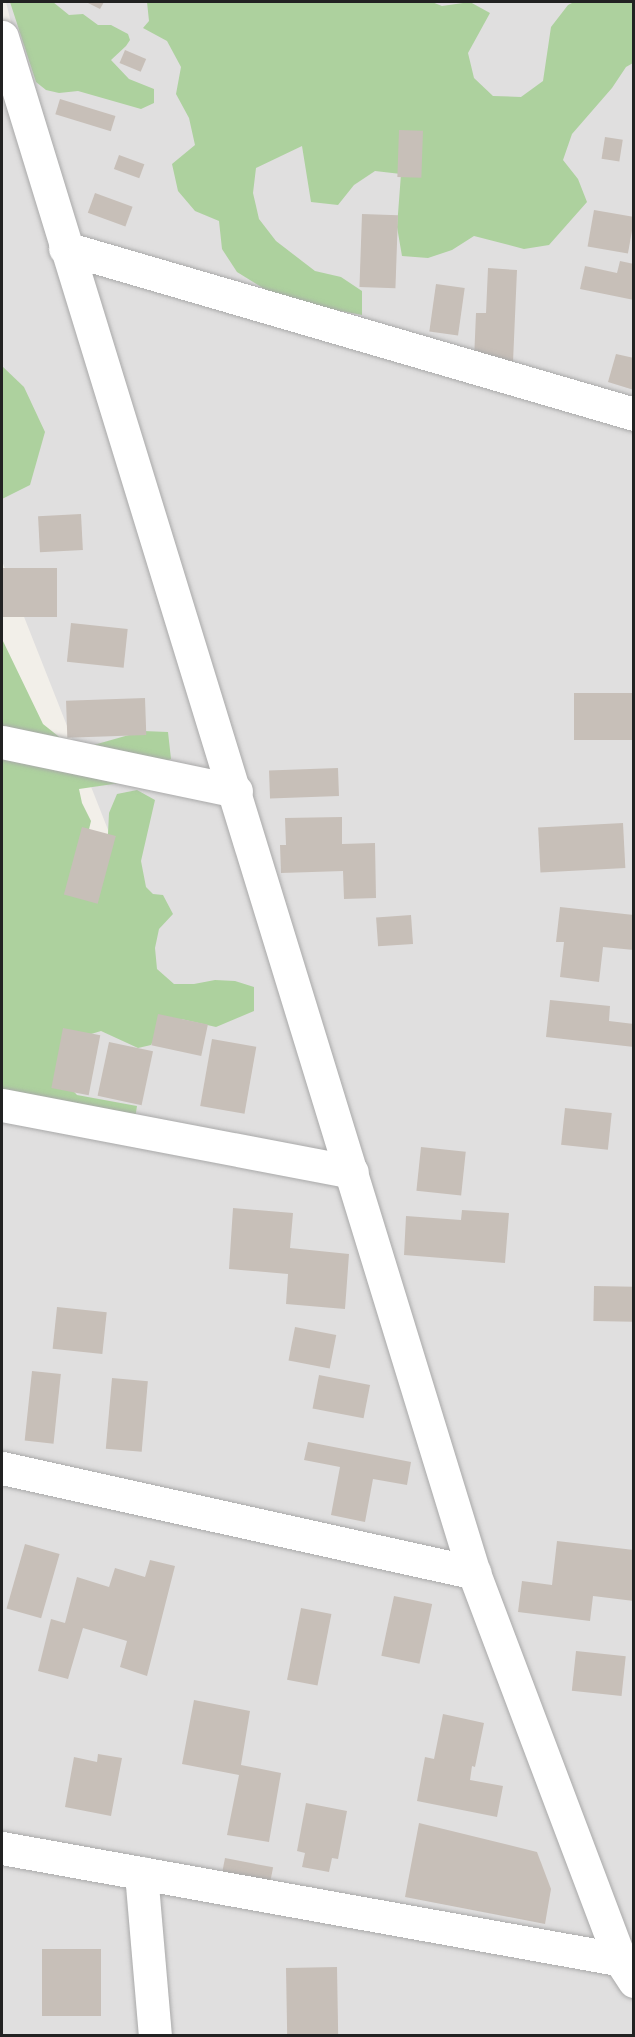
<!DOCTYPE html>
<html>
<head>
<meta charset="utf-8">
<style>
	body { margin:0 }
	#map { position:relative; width:635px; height:2037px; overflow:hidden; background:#f2efe9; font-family:Jost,sans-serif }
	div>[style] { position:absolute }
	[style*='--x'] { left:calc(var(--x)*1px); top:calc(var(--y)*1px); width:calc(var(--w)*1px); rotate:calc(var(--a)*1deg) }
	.residential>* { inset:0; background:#e0dfdf }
	.forest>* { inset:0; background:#add19e }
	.building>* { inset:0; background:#c7bfb8; transform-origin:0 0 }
	.roads { filter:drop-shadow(0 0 2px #a9a9a9) drop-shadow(0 0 2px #a9a9a9) }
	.minor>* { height:33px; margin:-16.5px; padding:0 16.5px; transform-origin:16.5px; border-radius:16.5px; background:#fff }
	span { translate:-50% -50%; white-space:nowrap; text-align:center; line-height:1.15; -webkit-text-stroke:4.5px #fff; paint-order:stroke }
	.frame { position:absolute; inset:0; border:3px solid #222; pointer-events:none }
</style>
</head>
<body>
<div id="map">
	<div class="residential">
		<div style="clip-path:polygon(6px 2px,633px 2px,633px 2035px,2px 2035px,2px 818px,116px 850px,2px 561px,2px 99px,30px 100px)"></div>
	</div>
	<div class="forest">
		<div style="clip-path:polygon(10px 2px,53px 2px,69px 15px,83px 14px,98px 25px,111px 25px,128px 34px,130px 40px,126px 46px,111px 60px,129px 79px,154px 89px,154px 103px,141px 109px,78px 91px,59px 93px,46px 90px,36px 82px)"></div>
		<div style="clip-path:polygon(147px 2px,432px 2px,442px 6px,470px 2px,490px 13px,468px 53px,474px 78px,493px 96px,521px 97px,543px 81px,551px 27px,568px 5px,574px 2px,633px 2px,633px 63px,626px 67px,612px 88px,572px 134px,563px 160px,578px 179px,587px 202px,549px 245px,524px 249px,474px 236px,452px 250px,428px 258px,402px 256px,397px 227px,401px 174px,375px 171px,354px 185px,338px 205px,311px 202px,302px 146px,256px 168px,253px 193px,259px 219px,276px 241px,315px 271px,341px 277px,362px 291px,362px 315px,282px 300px,237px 272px,222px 249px,219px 221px,195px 211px,178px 191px,172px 164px,195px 145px,189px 118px,176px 94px,181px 67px,167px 41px,143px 28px,149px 21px)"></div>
		<div style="clip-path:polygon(2px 366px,24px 387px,45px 432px,30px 485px,2px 499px)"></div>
		<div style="clip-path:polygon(2px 639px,43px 724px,63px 740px,90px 746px,143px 731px,168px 732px,171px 759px,127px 782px,79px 789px,82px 803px,91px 821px,77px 879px,107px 854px,109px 813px,117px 794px,137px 790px,155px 800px,141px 861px,146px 887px,153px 894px,163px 895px,173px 914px,159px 929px,155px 948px,157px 969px,174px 984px,194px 984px,215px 980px,235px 981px,254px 987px,254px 1011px,216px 1027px,181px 1019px,162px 1024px,151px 1045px,138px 1048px,101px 1031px,68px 1041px,63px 1080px,77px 1095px,137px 1106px,134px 1125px,2px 1098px)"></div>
	</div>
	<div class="building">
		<div style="clip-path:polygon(86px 2px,104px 2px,100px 9px)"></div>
		<div style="left:125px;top:50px;width:23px;height:14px;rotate:23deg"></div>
		<div style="left:60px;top:99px;width:58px;height:16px;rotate:17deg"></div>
		<div style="left:399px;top:130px;width:24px;height:47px;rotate:2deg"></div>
		<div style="left:605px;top:137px;width:18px;height:22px;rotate:9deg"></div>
		<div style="left:119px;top:155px;width:27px;height:15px;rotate:20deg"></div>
		<div style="left:95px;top:193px;width:40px;height:21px;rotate:20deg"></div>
		<div style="left:594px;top:210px;width:41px;height:37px;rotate:10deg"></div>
		<div style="left:362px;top:214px;width:36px;height:73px;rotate:2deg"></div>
		<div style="clip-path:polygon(620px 261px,634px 264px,634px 300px,580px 289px,585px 266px,617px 273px)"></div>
		<div style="clip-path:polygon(488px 268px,517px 270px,513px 362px,474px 360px,476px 313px,486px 313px)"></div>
		<div style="left:436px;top:284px;width:29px;height:48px;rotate:8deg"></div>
		<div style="clip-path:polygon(616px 354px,634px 358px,634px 390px,608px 382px)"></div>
		<div style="left:81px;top:514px;width:36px;height:43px;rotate:87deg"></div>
		<div style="left:2px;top:568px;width:55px;height:49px"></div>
		<div style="left:71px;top:623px;width:57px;height:39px;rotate:6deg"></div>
		<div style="left:574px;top:693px;width:60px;height:47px"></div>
		<div style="left:145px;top:698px;width:37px;height:79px;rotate:88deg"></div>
		<div style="left:338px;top:768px;width:28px;height:69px;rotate:88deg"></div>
		<div style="clip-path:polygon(342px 817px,342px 844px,375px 843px,376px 898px,344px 899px,343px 871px,281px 873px,280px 845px,286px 845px,285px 818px)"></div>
		<div style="left:623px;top:823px;width:45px;height:85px;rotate:87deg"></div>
		<div style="left:82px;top:827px;width:35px;height:70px;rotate:15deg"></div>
		<div style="clip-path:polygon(560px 907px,634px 915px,634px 950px,603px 947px,599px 982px,560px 977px,564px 942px,556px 942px)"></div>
		<div style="left:411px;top:915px;width:29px;height:35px;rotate:86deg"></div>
		<div style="clip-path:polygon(550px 1000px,610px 1006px,609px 1021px,634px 1024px,634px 1047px,546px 1037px)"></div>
		<div style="left:158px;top:1014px;width:51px;height:32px;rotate:12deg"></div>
		<div style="left:63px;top:1028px;width:38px;height:61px;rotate:11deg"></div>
		<div style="left:212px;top:1039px;width:45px;height:68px;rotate:10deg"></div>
		<div style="left:109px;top:1042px;width:45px;height:55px;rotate:12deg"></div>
		<div style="left:565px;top:1108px;width:47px;height:37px;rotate:6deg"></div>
		<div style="left:421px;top:1147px;width:45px;height:44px;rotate:6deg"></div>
		<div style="clip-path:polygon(233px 1208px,293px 1213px,290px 1248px,349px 1254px,345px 1309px,286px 1304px,288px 1274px,229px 1269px)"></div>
		<div style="clip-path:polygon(462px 1210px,509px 1213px,505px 1263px,404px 1255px,406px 1216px,461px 1220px)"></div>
		<div style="left:594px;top:1286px;width:40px;height:35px;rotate:1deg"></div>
		<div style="left:57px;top:1307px;width:50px;height:42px;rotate:6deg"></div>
		<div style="left:295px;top:1327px;width:42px;height:34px;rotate:11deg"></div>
		<div style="left:32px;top:1371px;width:29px;height:70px;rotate:6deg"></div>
		<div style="left:319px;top:1375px;width:52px;height:34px;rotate:11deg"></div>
		<div style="left:112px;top:1378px;width:36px;height:71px;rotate:5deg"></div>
		<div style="clip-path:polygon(308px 1442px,411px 1462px,407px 1485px,373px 1479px,365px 1522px,331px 1515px,340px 1467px,304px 1460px)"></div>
		<div style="clip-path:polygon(557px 1541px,634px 1550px,634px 1601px,593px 1596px,590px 1621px,518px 1612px,522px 1581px,552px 1585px)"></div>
		<div style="left:25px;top:1544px;width:36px;height:67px;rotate:16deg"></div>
		<div style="clip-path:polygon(150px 1560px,175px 1566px,147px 1676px,120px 1667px,127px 1641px,83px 1628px,68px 1679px,38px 1671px,51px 1619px,65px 1623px,77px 1577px,109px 1587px,115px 1568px,145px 1577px)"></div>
		<div style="left:394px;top:1596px;width:39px;height:61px;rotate:12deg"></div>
		<div style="left:301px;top:1608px;width:31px;height:73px;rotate:11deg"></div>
		<div style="left:576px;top:1651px;width:50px;height:40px;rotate:6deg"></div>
		<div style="clip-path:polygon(194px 1700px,250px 1711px,241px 1765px,281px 1773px,269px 1842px,227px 1835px,239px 1775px,182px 1764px)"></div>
		<div style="clip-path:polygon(443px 1714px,484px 1723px,475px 1767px,472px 1766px,470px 1780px,503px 1786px,497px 1817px,417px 1801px,425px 1757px,434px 1759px)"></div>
		<div style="clip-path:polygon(98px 1754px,122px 1758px,111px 1816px,65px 1807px,74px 1757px,97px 1762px)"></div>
		<div style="clip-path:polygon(306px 1803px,347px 1811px,338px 1859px,332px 1858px,329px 1872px,302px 1867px,305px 1853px,297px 1851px)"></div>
		<div style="clip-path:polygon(419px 1823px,537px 1852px,551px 1889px,545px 1924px,405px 1897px)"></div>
		<div style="left:225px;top:1858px;width:49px;height:14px;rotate:11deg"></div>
		<div style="left:42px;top:1949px;width:59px;height:67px"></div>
		<div style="left:337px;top:1967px;width:69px;height:51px;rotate:89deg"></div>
	</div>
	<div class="roads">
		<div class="minor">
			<div style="--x:2;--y:37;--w:1607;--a:72.92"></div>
			<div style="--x:474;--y:1573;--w:415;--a:69.3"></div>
			<div style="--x:621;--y:1961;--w:24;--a:57"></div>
			<div style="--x:65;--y:248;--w:593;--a:16.26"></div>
			<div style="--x:2;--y:742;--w:239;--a:11.8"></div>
			<div style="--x:2;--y:1105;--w:356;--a:10.8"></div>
			<div style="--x:2;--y:1468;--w:484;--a:12.5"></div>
			<div style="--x:2;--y:1848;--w:642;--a:10.23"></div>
			<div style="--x:141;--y:1873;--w:164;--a:85.1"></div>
		</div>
	</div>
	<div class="frame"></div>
</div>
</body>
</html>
